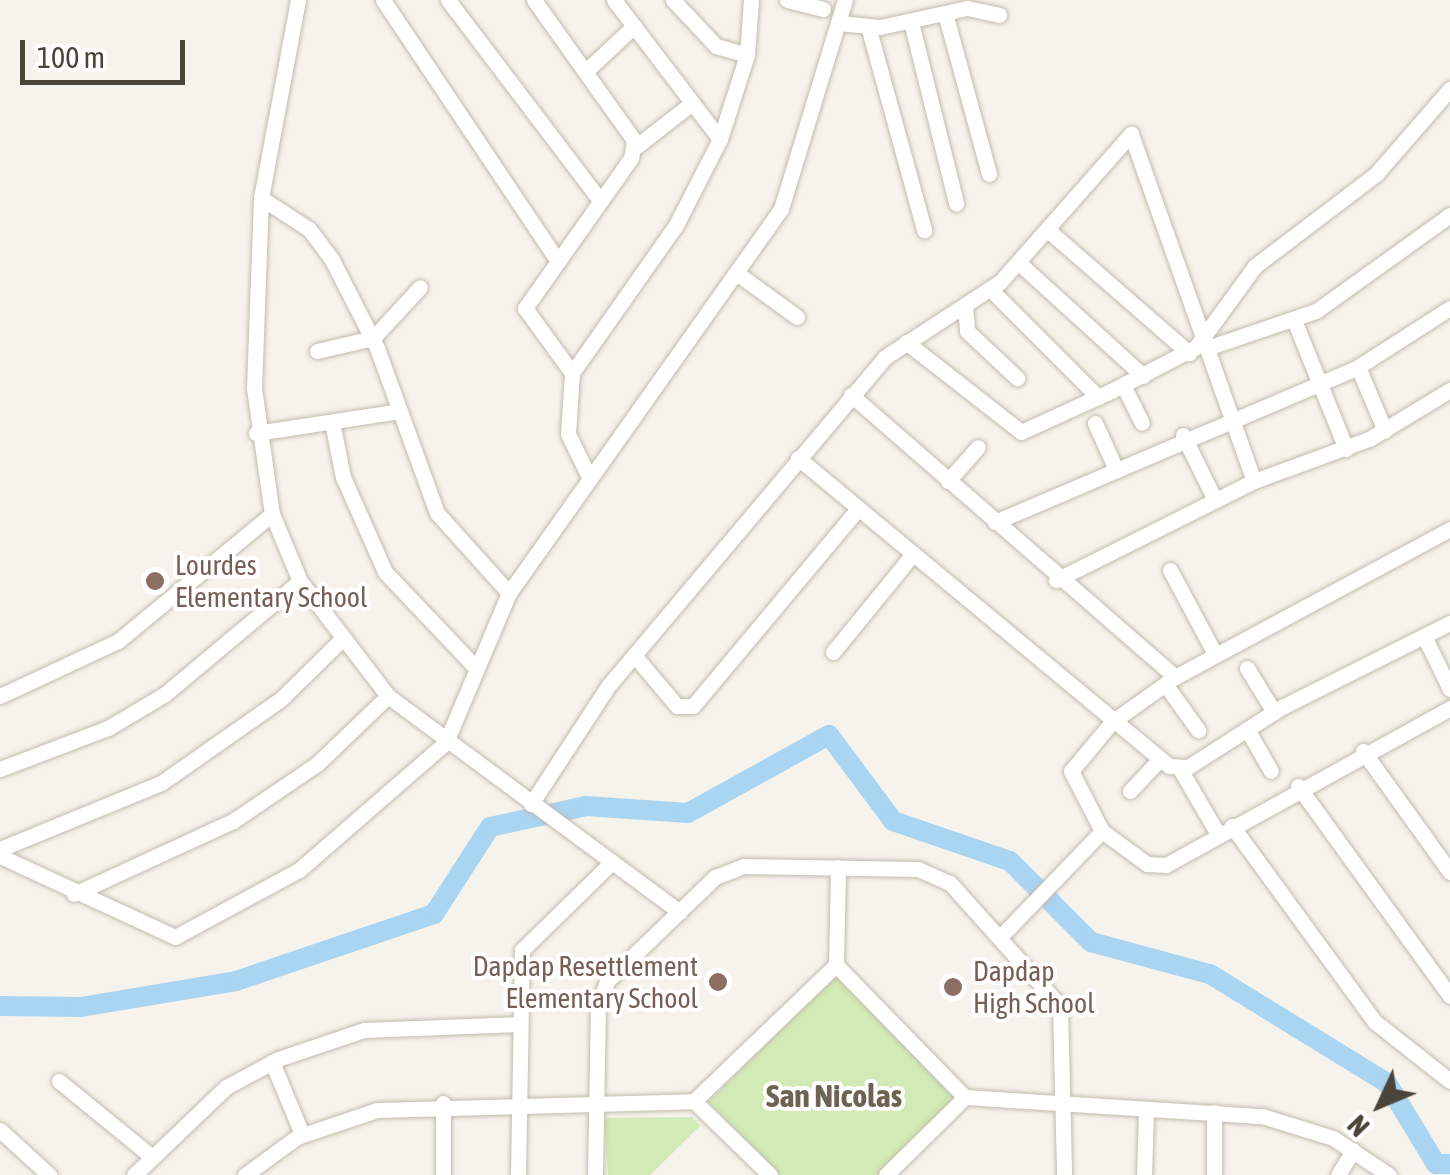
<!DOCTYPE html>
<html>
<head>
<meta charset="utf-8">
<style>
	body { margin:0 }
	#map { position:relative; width:1450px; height:1175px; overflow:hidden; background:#f6f3ec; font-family:"Asap Condensed",sans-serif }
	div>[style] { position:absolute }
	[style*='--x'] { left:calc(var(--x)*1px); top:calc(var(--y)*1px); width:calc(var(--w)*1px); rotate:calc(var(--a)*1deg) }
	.green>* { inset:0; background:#d2eab5 }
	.river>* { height:20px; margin:-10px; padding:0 10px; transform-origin:10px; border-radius:10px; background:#a9d4f2 }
	.roads { filter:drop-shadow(0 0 2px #c2bbae) drop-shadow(0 0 2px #c2bbae) }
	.minor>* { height:15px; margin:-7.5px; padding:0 7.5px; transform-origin:7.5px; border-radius:7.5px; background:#fff }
	.dots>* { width:28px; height:28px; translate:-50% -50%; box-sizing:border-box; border:5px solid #fff; border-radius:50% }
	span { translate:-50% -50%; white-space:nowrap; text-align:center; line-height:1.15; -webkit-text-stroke:8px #fff; paint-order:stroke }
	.education-label { font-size:28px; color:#785e54 }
	.left { translate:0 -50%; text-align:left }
	.right { translate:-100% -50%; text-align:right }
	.quarter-label { font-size:32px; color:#6e6250; font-weight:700 }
	.north { position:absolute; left:1330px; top:1055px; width:100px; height:100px; -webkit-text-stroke:8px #fff; paint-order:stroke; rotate:226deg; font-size:28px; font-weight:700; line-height:40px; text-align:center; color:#4b4439 }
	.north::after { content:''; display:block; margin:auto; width:35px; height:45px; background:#4b4439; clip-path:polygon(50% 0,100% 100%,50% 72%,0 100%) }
	.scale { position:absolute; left:20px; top:40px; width:165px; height:45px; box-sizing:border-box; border:5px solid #4b4439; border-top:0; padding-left:12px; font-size:30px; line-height:35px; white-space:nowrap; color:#4b4439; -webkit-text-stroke:8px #fff; paint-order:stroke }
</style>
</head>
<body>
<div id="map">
	<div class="green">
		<div style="clip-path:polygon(837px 974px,957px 1095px,877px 1175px,780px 1175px,708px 1102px)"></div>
		<div style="clip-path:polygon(692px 1117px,700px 1126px,650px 1175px,608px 1175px,604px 1118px)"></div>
	</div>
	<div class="river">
		<div style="--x:0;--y:1006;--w:81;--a:0.7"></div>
		<div style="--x:81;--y:1007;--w:157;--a:-9.5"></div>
		<div style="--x:236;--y:981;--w:209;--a:-18.7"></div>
		<div style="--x:434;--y:914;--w:103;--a:-57.2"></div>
		<div style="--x:490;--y:827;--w:98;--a:-12.3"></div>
		<div style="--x:586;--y:806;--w:102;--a:3.9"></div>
		<div style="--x:688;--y:813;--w:161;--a:-29"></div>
		<div style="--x:829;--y:735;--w:107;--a:53.3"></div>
		<div style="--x:893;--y:821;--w:124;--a:18.9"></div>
		<div style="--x:1010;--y:861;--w:115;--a:45"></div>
		<div style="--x:1091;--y:942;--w:123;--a:15.1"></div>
		<div style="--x:1210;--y:974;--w:208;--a:31.6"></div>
		<div style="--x:1387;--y:1083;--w:95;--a:58.8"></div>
		<div style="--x:1436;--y:1164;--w:14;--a:0"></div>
	</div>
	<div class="roads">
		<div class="minor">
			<div style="--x:298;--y:0;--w:201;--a:100.6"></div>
			<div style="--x:261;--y:198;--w:190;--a:92.1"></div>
			<div style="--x:254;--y:388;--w:127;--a:81.9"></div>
			<div style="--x:272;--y:514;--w:73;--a:67.3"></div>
			<div style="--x:300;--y:581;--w:145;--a:52.6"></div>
			<div style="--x:388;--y:696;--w:363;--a:36.5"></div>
			<div style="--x:383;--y:0;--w:314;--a:56.2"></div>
			<div style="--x:448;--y:0;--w:251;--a:52.8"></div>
			<div style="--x:534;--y:0;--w:172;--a:54.5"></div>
			<div style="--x:634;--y:140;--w:18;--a:99"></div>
			<div style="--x:631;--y:158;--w:184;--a:125.2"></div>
			<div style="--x:525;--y:308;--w:80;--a:54.1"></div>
			<div style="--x:572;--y:373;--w:61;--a:93.8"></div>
			<div style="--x:568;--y:434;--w:50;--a:63.9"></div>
			<div style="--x:614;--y:0;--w:175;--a:52.7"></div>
			<div style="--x:673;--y:0;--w:63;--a:46.9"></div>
			<div style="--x:716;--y:46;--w:32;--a:16"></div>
			<div style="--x:787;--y:0;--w:37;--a:14"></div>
			<div style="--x:945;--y:13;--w:167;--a:74.7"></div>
			<div style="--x:911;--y:22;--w:187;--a:76"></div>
			<div style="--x:839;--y:23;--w:41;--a:5.6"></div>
			<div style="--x:880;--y:27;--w:89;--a:-12.3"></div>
			<div style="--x:967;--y:8;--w:33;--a:12"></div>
			<div style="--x:868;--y:26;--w:212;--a:74.6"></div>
			<div style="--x:586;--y:71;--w:66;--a:-43.2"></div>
			<div style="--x:633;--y:149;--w:75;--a:-37.9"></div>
			<div style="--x:261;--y:198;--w:57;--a:32.9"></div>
			<div style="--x:309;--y:229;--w:39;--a:53"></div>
			<div style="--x:332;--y:260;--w:99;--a:62.9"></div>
			<div style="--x:377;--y:348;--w:176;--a:70"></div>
			<div style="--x:437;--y:513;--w:108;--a:48"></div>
			<div style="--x:1049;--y:231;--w:186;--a:41.1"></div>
			<div style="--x:1019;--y:263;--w:168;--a:42.3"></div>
			<div style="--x:738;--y:274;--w:73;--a:36.1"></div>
			<div style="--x:990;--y:289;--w:153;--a:45"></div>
			<div style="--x:965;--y:306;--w:25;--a:85"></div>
			<div style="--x:967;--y:331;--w:69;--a:43.2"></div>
			<div style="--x:1294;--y:320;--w:139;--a:68"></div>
			<div style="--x:906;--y:342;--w:146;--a:38"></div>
			<div style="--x:1021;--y:432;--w:99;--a:-24.5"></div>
			<div style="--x:1111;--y:391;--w:96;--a:-27.4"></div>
			<div style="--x:1196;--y:347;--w:100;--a:-53.9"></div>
			<div style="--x:1255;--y:266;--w:152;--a:-37.2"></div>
			<div style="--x:1376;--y:174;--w:113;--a:-49"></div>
			<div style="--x:1210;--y:347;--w:112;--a:-18.8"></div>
			<div style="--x:1316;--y:311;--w:165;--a:-35.6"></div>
			<div style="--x:317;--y:351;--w:57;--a:-13.1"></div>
			<div style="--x:373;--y:338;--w:69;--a:-47.3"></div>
			<div style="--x:1358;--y:367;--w:69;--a:67.1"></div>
			<div style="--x:572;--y:373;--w:181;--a:-54.9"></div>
			<div style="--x:676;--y:225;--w:97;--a:-62.9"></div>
			<div style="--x:720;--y:139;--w:88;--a:-72.2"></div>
			<div style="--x:747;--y:55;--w:55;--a:-85.8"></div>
			<div style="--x:1123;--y:385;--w:42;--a:63.4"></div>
			<div style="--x:851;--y:395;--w:430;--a:41"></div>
			<div style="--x:332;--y:422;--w:56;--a:78.7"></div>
			<div style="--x:343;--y:477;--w:104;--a:66.1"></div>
			<div style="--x:385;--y:572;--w:132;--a:46.5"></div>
			<div style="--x:1095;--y:423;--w:46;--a:65.7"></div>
			<div style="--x:256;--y:433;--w:145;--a:-8.7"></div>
			<div style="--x:1183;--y:435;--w:72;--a:63.8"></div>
			<div style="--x:798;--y:458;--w:482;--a:39.7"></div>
			<div style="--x:1169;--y:766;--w:19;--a:3"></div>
			<div style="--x:1188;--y:767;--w:112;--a:-32.6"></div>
			<div style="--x:1282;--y:707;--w:188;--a:-26.6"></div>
			<div style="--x:948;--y:481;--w:45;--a:-48.6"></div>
			<div style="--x:995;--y:522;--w:395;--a:-23.1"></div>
			<div style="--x:1358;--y:367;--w:109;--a:-32.7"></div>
			<div style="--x:1450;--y:529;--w:312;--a:151.7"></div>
			<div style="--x:1175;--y:677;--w:77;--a:144.5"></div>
			<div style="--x:1112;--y:722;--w:64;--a:129.9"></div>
			<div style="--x:1071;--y:771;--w:68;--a:62.7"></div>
			<div style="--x:1102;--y:831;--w:56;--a:36.3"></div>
			<div style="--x:1147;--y:864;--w:19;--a:3"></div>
			<div style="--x:1166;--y:865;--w:325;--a:-28.9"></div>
			<div style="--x:1170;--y:570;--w:95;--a:61.8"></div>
			<div style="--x:1056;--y:580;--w:221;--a:-26.6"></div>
			<div style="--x:1254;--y:481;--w:122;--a:-20.1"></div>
			<div style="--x:1369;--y:439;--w:95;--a:-31.2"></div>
			<div style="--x:1424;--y:636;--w:59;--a:63.9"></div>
			<div style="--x:833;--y:652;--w:125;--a:-50.8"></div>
			<div style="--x:634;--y:655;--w:67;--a:49.9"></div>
			<div style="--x:677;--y:706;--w:16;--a:0"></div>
			<div style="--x:693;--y:706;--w:257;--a:-50.1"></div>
			<div style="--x:1247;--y:668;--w:52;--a:58.5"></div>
			<div style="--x:1165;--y:684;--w:57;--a:54.3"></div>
			<div style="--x:0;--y:696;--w:130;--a:-25"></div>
			<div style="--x:118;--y:641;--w:200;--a:-39.5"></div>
			<div style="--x:1247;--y:729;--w:48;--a:60.3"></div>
			<div style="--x:1363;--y:751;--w:149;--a:54.3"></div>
			<div style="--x:0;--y:769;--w:116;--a:-20.8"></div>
			<div style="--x:108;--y:728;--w:66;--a:-30.8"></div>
			<div style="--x:165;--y:694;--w:176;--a:-39.9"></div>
			<div style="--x:1180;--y:769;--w:75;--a:59.7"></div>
			<div style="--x:1298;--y:786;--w:259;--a:54.1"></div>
			<div style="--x:1130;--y:791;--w:41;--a:-47"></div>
			<div style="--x:531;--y:804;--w:142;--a:-56.8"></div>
			<div style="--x:609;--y:685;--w:429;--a:-49.9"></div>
			<div style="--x:885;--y:357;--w:137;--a:-33.1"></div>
			<div style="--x:1000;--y:282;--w:198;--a:-48.5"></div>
			<div style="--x:1131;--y:134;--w:368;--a:70.5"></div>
			<div style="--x:1232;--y:826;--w:243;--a:53.9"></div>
			<div style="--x:1375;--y:1022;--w:95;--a:38.2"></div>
			<div style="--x:0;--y:849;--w:174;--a:-22.3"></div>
			<div style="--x:161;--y:783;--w:146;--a:-35"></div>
			<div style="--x:281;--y:699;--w:83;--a:-44.5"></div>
			<div style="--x:0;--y:856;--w:193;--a:24.8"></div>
			<div style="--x:175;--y:937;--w:141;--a:-28.4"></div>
			<div style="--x:299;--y:870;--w:195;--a:-41"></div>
			<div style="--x:446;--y:742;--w:162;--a:-67.1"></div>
			<div style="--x:509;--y:593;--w:471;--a:-54.7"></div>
			<div style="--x:781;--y:209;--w:219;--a:-73"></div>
			<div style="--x:74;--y:894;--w:175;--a:-24.7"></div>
			<div style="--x:233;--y:821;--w:102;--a:-34.2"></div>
			<div style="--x:317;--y:764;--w:98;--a:-43.8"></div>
			<div style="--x:1002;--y:935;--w:144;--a:-46.1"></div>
			<div style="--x:836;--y:965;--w:98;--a:-88.8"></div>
			<div style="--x:272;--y:1062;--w:78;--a:67.4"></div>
			<div style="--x:59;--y:1081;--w:119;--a:39.2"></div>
			<div style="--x:965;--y:1097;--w:298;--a:3.7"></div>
			<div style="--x:1262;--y:1116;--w:74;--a:17.2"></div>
			<div style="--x:1333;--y:1138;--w:67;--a:33.5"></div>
			<div style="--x:1214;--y:1112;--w:63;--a:90"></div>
			<div style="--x:0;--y:1130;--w:67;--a:42.6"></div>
			<div style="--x:134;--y:1175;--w:127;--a:-43.7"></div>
			<div style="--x:226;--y:1087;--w:59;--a:-28.3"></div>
			<div style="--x:278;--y:1059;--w:91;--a:-18.6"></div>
			<div style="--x:364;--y:1030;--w:156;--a:-2.2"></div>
			<div style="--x:245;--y:1175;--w:64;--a:-36.2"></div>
			<div style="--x:297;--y:1137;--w:84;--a:-18.6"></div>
			<div style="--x:377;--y:1110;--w:317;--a:-1.6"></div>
			<div style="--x:443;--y:1175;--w:72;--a:-90"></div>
			<div style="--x:518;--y:1175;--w:225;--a:-89"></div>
			<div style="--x:522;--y:950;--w:126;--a:-44.4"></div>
			<div style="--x:595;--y:1175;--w:168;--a:-89"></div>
			<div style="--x:598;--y:1007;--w:28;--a:-71"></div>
			<div style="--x:607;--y:981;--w:150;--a:-43.9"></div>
			<div style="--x:715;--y:877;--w:30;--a:-21"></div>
			<div style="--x:743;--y:866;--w:175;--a:1"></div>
			<div style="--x:918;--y:869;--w:35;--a:24"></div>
			<div style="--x:950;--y:883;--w:165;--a:48.2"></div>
			<div style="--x:1060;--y:1006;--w:169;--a:88.6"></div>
			<div style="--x:770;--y:1175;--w:106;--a:-135.8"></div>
			<div style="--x:694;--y:1101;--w:197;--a:-43.8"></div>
			<div style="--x:836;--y:965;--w:185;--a:45.7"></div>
			<div style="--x:965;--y:1097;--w:111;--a:135.4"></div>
			<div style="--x:1144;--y:1175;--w:64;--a:-88.2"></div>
			<div style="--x:1338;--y:1175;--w:29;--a:-59"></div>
		</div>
	</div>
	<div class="dots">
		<div style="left:155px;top:581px;background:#8d6e63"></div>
		<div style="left:718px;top:982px;background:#8d6e63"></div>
		<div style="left:953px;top:987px;background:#8d6e63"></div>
	</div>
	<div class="education-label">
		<span class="left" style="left:175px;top:581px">Lourdes<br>Elementary School</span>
		<span class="right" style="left:698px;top:982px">Dapdap Resettlement<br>Elementary School</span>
		<span class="left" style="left:973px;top:987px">Dapdap<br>High School</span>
	</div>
	<div class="quarter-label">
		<span style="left:834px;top:1096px">San Nicolas</span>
	</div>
	<div class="north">N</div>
	<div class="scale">100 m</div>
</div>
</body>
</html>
